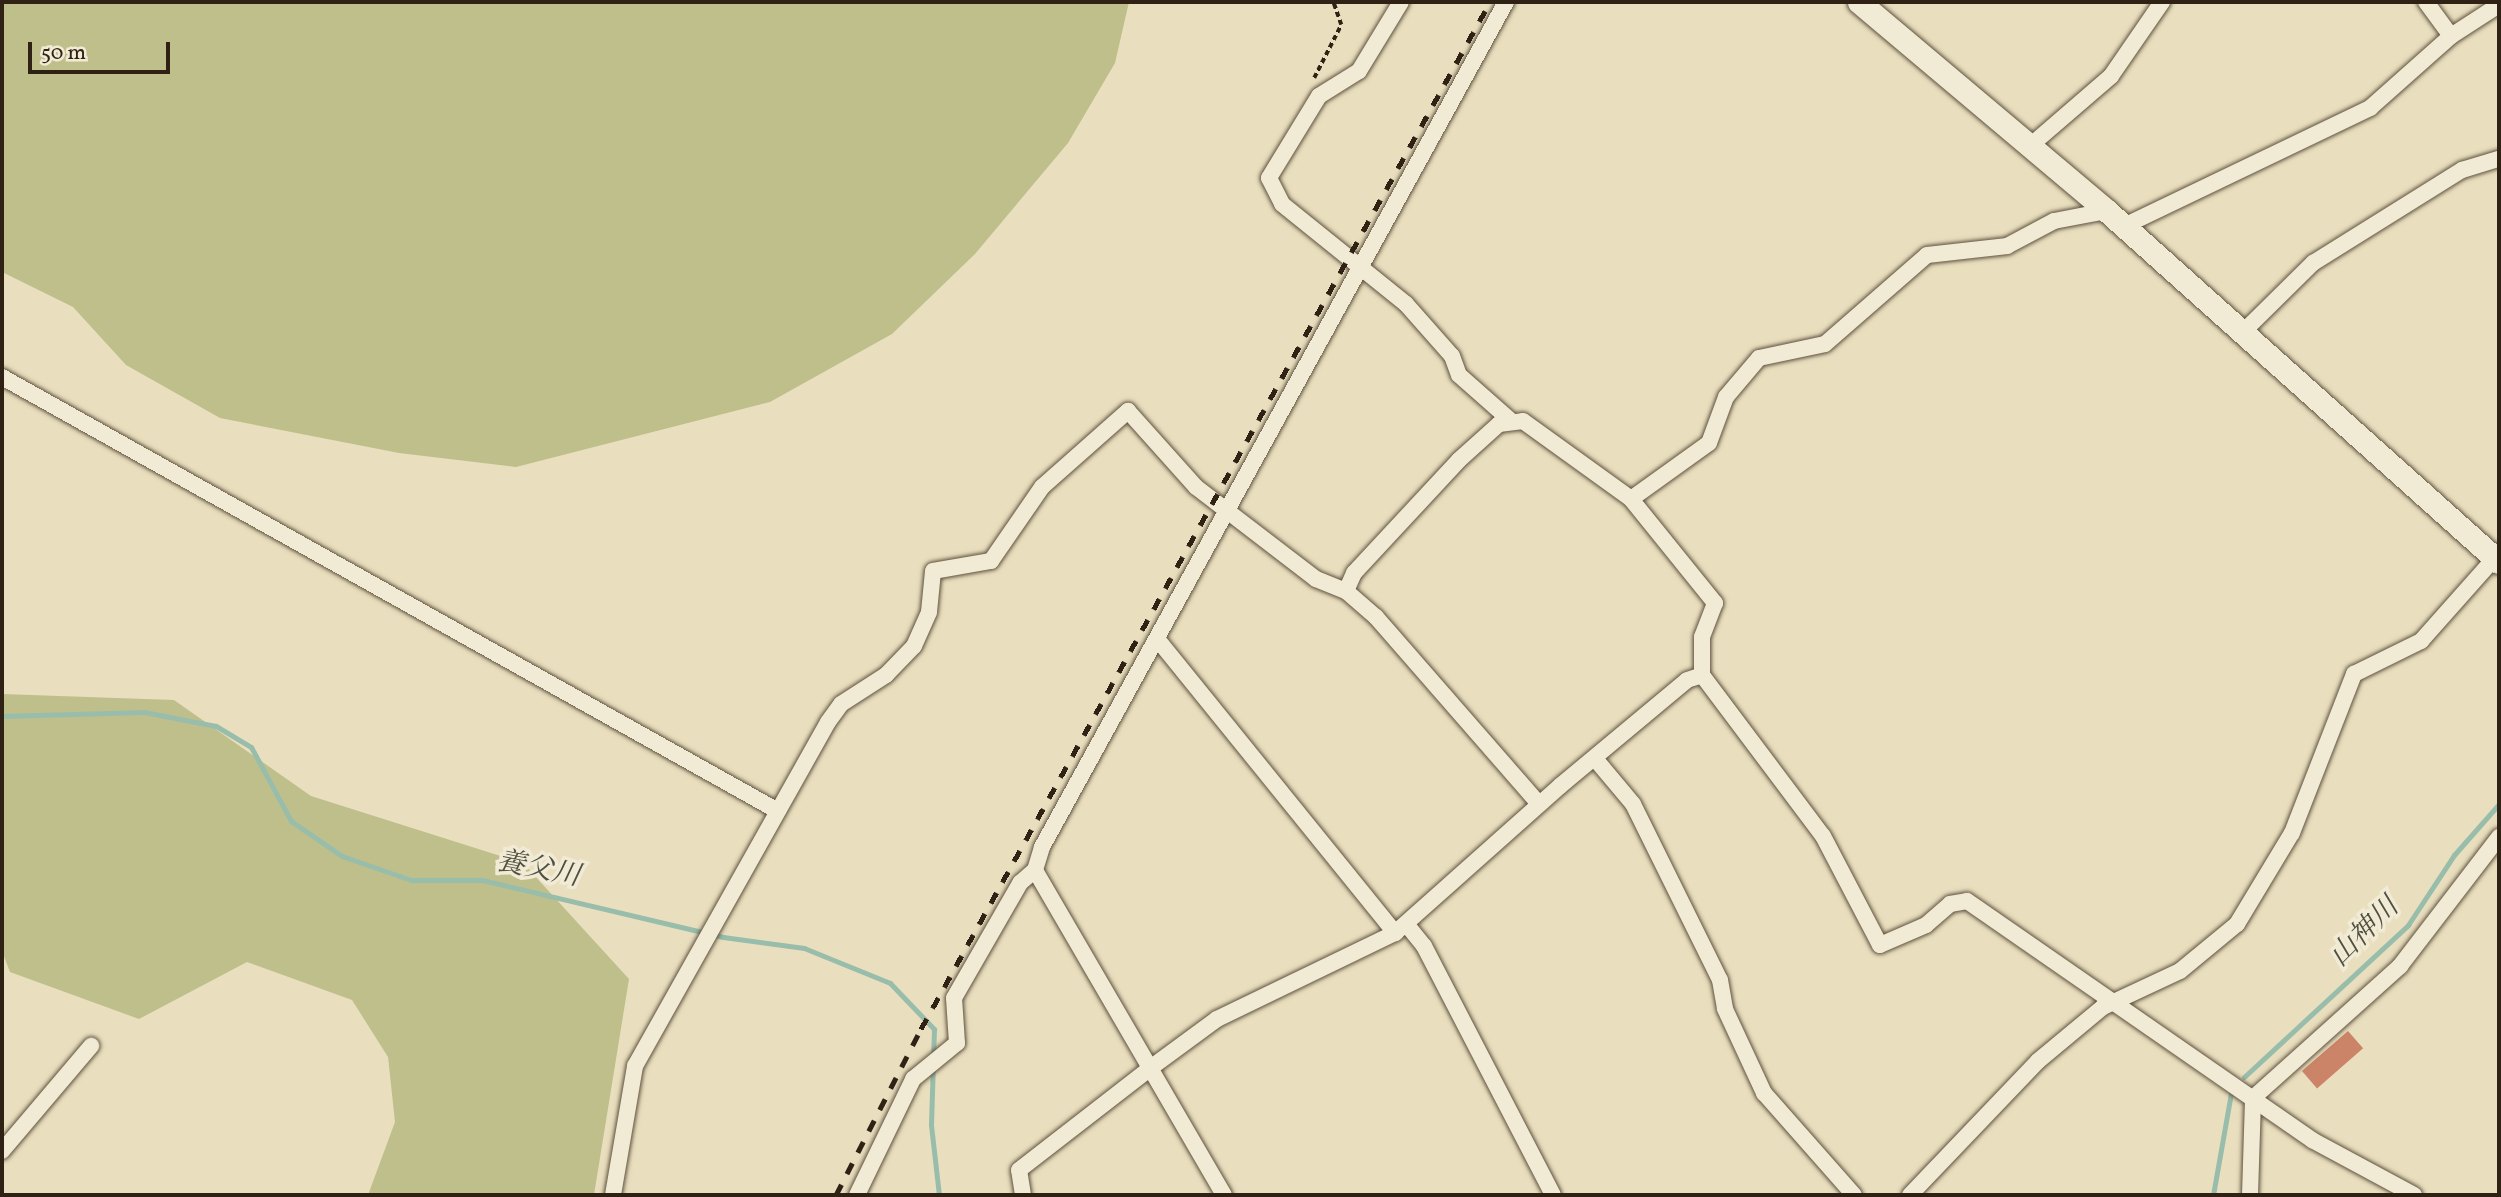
<!DOCTYPE html>
<html>
<head>
<meta charset="utf-8">
<style>
	body { margin:0 }
	#map { position:relative; width:2501px; height:1197px; overflow:hidden; background:#e9dfbe; font-family:Vollkorn,"Noto Serif JP",serif }
	div>[style] { position:absolute }
	[style*='--x'] { left:calc(var(--x)*1px); top:calc(var(--y)*1px); width:calc(var(--w)*1px); rotate:calc(var(--a)*1deg) }
	.green>* { inset:0; background:#bfbf8c }
	.stream>* { height:5px; margin:-2.5px; padding:0 2.5px; transform-origin:2.5px; border-radius:2.5px; background:#99bdab }
	.building>* { inset:0; background:#cb8467; transform-origin:0 0 }
	.path>* { height:3.5px; margin-top:-1.75px; transform-origin:0; background:repeating-linear-gradient(90deg,#2f2214 0 5px,transparent 0 8.5px) }
	.roads { filter:drop-shadow(0 0 2px #5e513e) drop-shadow(0 0 2px #5e513e) }
	.street>* { height:16px; margin:-8px; padding:0 8px; transform-origin:8px; border-radius:8px; background:#f1ead5 }
	.secondary>* { height:23px; margin:-11.5px; padding:0 11.5px; transform-origin:11.5px; border-radius:11.5px; background:#f1ead5 }
	.rail>* { height:5px; margin-top:-2.5px; transform-origin:0; background:repeating-linear-gradient(90deg,#2f2214 0 12px,transparent 0 24px) }
	span { translate:-50% -50%; white-space:nowrap; text-align:center; line-height:1.15; -webkit-text-stroke:7px #f1ead5; paint-order:stroke }
	.water-label { font-size:28px; color:#4f5041; font-style:italic }
	.frame { position:absolute; inset:0; border:4px solid #2f2214; pointer-events:none }
	.scale { position:absolute; left:28px; top:42px; width:142px; height:32px; box-sizing:border-box; border:4px solid #2f2214; border-top:0; padding-left:9px; font-size:21px; line-height:24px; white-space:nowrap; color:#2f2214; -webkit-text-stroke:5px #f1ead5; paint-order:stroke }
</style>
</head>
<body>
<div id="map">
	<div class="green">
		<div style="clip-path:polygon(2px 2px,1129px 2px,1115px 63px,1068px 143px,975px 254px,892px 334px,770px 402px,516px 467px,399px 453px,220px 418px,126px 365px,73px 307px,2px 272px)"></div>
		<div style="clip-path:polygon(2px 694px,174px 700px,311px 796px,523px 863px,629px 979px,594px 1195px,368px 1195px,395px 1122px,388px 1057px,352px 1000px,247px 962px,139px 1019px,10px 972px,2px 951px)"></div>
	</div>
	<div class="stream">
		<div style="--x:2;--y:716;--w:142;--a:-1.6"></div>
		<div style="--x:144;--y:712;--w:73;--a:11"></div>
		<div style="--x:216;--y:726;--w:41;--a:31"></div>
		<div style="--x:251;--y:747;--w:84;--a:61.6"></div>
		<div style="--x:291;--y:821;--w:62;--a:34.5"></div>
		<div style="--x:342;--y:856;--w:73;--a:19.2"></div>
		<div style="--x:411;--y:880;--w:71;--a:0"></div>
		<div style="--x:482;--y:880;--w:248;--a:13.3"></div>
		<div style="--x:723;--y:937;--w:82;--a:7.7"></div>
		<div style="--x:804;--y:948;--w:93;--a:22.1"></div>
		<div style="--x:890;--y:983;--w:64;--a:46.3"></div>
		<div style="--x:934;--y:1029;--w:96;--a:91.8"></div>
		<div style="--x:931;--y:1125;--w:70;--a:83.5"></div>
		<div style="--x:2244;--y:1077;--w:224;--a:-42.8"></div>
		<div style="--x:2408;--y:925;--w:84;--a:-56.7"></div>
		<div style="--x:2454;--y:855;--w:68;--a:-48.6"></div>
		<div style="--x:2213;--y:1195;--w:104;--a:-80"></div>
	</div>
	<div class="building">
		<div style="left:2348px;top:1031px;width:23px;height:61px;rotate:49deg"></div>
	</div>
	<div class="path">
		<div style="--x:1314;--y:78;--w:59;--a:-63"></div>
		<div style="--x:1341;--y:25;--w:24;--a:-109"></div>
	</div>
	<div class="roads">
		<div class="street">
			<div style="--x:1401;--y:2;--w:81;--a:121.3"></div>
			<div style="--x:1359;--y:71;--w:47;--a:148"></div>
			<div style="--x:1319;--y:96;--w:96;--a:121.4"></div>
			<div style="--x:1269;--y:178;--w:29;--a:63"></div>
			<div style="--x:1282;--y:204;--w:159;--a:38.9"></div>
			<div style="--x:1406;--y:304;--w:69;--a:48.5"></div>
			<div style="--x:1452;--y:356;--w:20;--a:70"></div>
			<div style="--x:1459;--y:375;--w:68;--a:41.4"></div>
			<div style="--x:2426;--y:2;--w:42;--a:53.7"></div>
			<div style="--x:2030;--y:146;--w:107;--a:-40.8"></div>
			<div style="--x:2111;--y:76;--w:90;--a:-55.4"></div>
			<div style="--x:2124;--y:226;--w:273;--a:-25.6"></div>
			<div style="--x:2370;--y:108;--w:108;--a:-41.6"></div>
			<div style="--x:2451;--y:36;--w:57;--a:-32.9"></div>
			<div style="--x:2242;--y:333;--w:100;--a:-44.6"></div>
			<div style="--x:2313;--y:263;--w:176;--a:-32"></div>
			<div style="--x:2462;--y:170;--w:39;--a:-17"></div>
			<div style="--x:2;--y:377;--w:889;--a:29.22"></div>
			<div style="--x:1631;--y:499;--w:96;--a:-35.7"></div>
			<div style="--x:1709;--y:443;--w:49;--a:-69.7"></div>
			<div style="--x:1726;--y:397;--w:51;--a:-49.8"></div>
			<div style="--x:1759;--y:358;--w:67;--a:-12"></div>
			<div style="--x:1825;--y:344;--w:135;--a:-41.1"></div>
			<div style="--x:1927;--y:255;--w:81;--a:-6.4"></div>
			<div style="--x:2007;--y:246;--w:53;--a:-28"></div>
			<div style="--x:2054;--y:221;--w:54;--a:-10.7"></div>
			<div style="--x:1346;--y:591;--w:20;--a:-66"></div>
			<div style="--x:1354;--y:573;--w:154;--a:-47.1"></div>
			<div style="--x:1459;--y:460;--w:54;--a:-42"></div>
			<div style="--x:1499;--y:424;--w:24;--a:-7"></div>
			<div style="--x:1523;--y:421;--w:133;--a:35.8"></div>
			<div style="--x:1631;--y:499;--w:134;--a:51.1"></div>
			<div style="--x:1715;--y:603;--w:36;--a:111"></div>
			<div style="--x:1702;--y:637;--w:38;--a:90"></div>
			<div style="--x:1702;--y:675;--w:201;--a:53.1"></div>
			<div style="--x:1823;--y:836;--w:123;--a:62.4"></div>
			<div style="--x:1880;--y:945;--w:50;--a:-23.5"></div>
			<div style="--x:1926;--y:925;--w:32;--a:-41"></div>
			<div style="--x:1950;--y:904;--w:17;--a:-10"></div>
			<div style="--x:1967;--y:901;--w:420;--a:34.7"></div>
			<div style="--x:2312;--y:1140;--w:116;--a:28.3"></div>
			<div style="--x:1158;--y:640;--w:377;--a:51"></div>
			<div style="--x:1597;--y:761;--w:56;--a:50.1"></div>
			<div style="--x:1633;--y:804;--w:196;--a:63.7"></div>
			<div style="--x:1720;--y:980;--w:29;--a:80"></div>
			<div style="--x:1725;--y:1009;--w:93;--a:65.1"></div>
			<div style="--x:1764;--y:1093;--w:136;--a:48.6"></div>
			<div style="--x:1407;--y:925;--w:27;--a:51"></div>
			<div style="--x:1424;--y:946;--w:280;--a:62.6"></div>
			<div style="--x:2;--y:1151;--w:138;--a:-49.7"></div>
			<div style="--x:613;--y:1195;--w:131;--a:-80.3"></div>
			<div style="--x:635;--y:1066;--w:394;--a:-60.7"></div>
			<div style="--x:828;--y:722;--w:22;--a:-54"></div>
			<div style="--x:841;--y:704;--w:54;--a:-32.8"></div>
			<div style="--x:886;--y:675;--w:40;--a:-46"></div>
			<div style="--x:914;--y:646;--w:37;--a:-66"></div>
			<div style="--x:929;--y:612;--w:41;--a:-84.4"></div>
			<div style="--x:933;--y:571;--w:59;--a:-9.8"></div>
			<div style="--x:991;--y:561;--w:90;--a:-55.4"></div>
			<div style="--x:1042;--y:487;--w:115;--a:-41.5"></div>
			<div style="--x:1128;--y:411;--w:102;--a:48.2"></div>
			<div style="--x:1196;--y:487;--w:151;--a:37.5"></div>
			<div style="--x:1316;--y:579;--w:32;--a:22"></div>
			<div style="--x:1346;--y:591;--w:40;--a:41"></div>
			<div style="--x:1376;--y:617;--w:248;--a:48.9"></div>
			<div style="--x:857;--y:1195;--w:129;--a:-64.2"></div>
			<div style="--x:913;--y:1079;--w:57;--a:-39.3"></div>
			<div style="--x:957;--y:1043;--w:45;--a:-93.8"></div>
			<div style="--x:954;--y:998;--w:133;--a:-60.1"></div>
			<div style="--x:1020;--y:883;--w:20;--a:-41"></div>
			<div style="--x:1023;--y:1195;--w:25;--a:-99"></div>
			<div style="--x:1019;--y:1170;--w:165;--a:-37.8"></div>
			<div style="--x:1149;--y:1069;--w:84;--a:-36.3"></div>
			<div style="--x:1217;--y:1019;--w:198;--a:-25.8"></div>
			<div style="--x:1395;--y:933;--w:221;--a:-41.7"></div>
			<div style="--x:1560;--y:786;--w:165;--a:-39.8"></div>
			<div style="--x:1687;--y:680;--w:16;--a:-18"></div>
			<div style="--x:1224;--y:1195;--w:376;--a:-120.2"></div>
			<div style="--x:1035;--y:870;--w:24;--a:-73"></div>
			<div style="--x:1042;--y:847;--w:964;--a:-61.23"></div>
			<div style="--x:1910;--y:1195;--w:185;--a:-46.3"></div>
			<div style="--x:2038;--y:1061;--w:85;--a:-39.7"></div>
			<div style="--x:2103;--y:1007;--w:85;--a:-25.1"></div>
			<div style="--x:2180;--y:971;--w:74;--a:-39.5"></div>
			<div style="--x:2237;--y:924;--w:106;--a:-58.9"></div>
			<div style="--x:2292;--y:833;--w:171;--a:-68.7"></div>
			<div style="--x:2354;--y:674;--w:75;--a:-26.2"></div>
			<div style="--x:2421;--y:641;--w:118;--a:-48.4"></div>
			<div style="--x:2250;--y:1195;--w:97;--a:-88.2"></div>
			<div style="--x:2253;--y:1098;--w:198;--a:-41.9"></div>
			<div style="--x:2400;--y:966;--w:163;--a:-52.5"></div>
		</div>
		<div class="secondary">
			<div style="--x:1859;--y:2;--w:324;--a:40.1"></div>
			<div style="--x:2107;--y:211;--w:526;--a:41.84"></div>
		</div>
	</div>
	<div class="rail">
		<div style="--x:836;--y:1195;--w:186;--a:-62.9"></div>
		<div style="--x:921;--y:1029;--w:1174;--a:-61.01"></div>
	</div>
	<div class="water-label">
		<span style="left:538px;top:870px;rotate:11deg">養父川</span>
		<span style="left:2365px;top:933px;rotate:-45deg">山神川</span>
	</div>
	<div class="frame"></div>
	<div class="scale">50 m</div>
</div>
</body>
</html>
